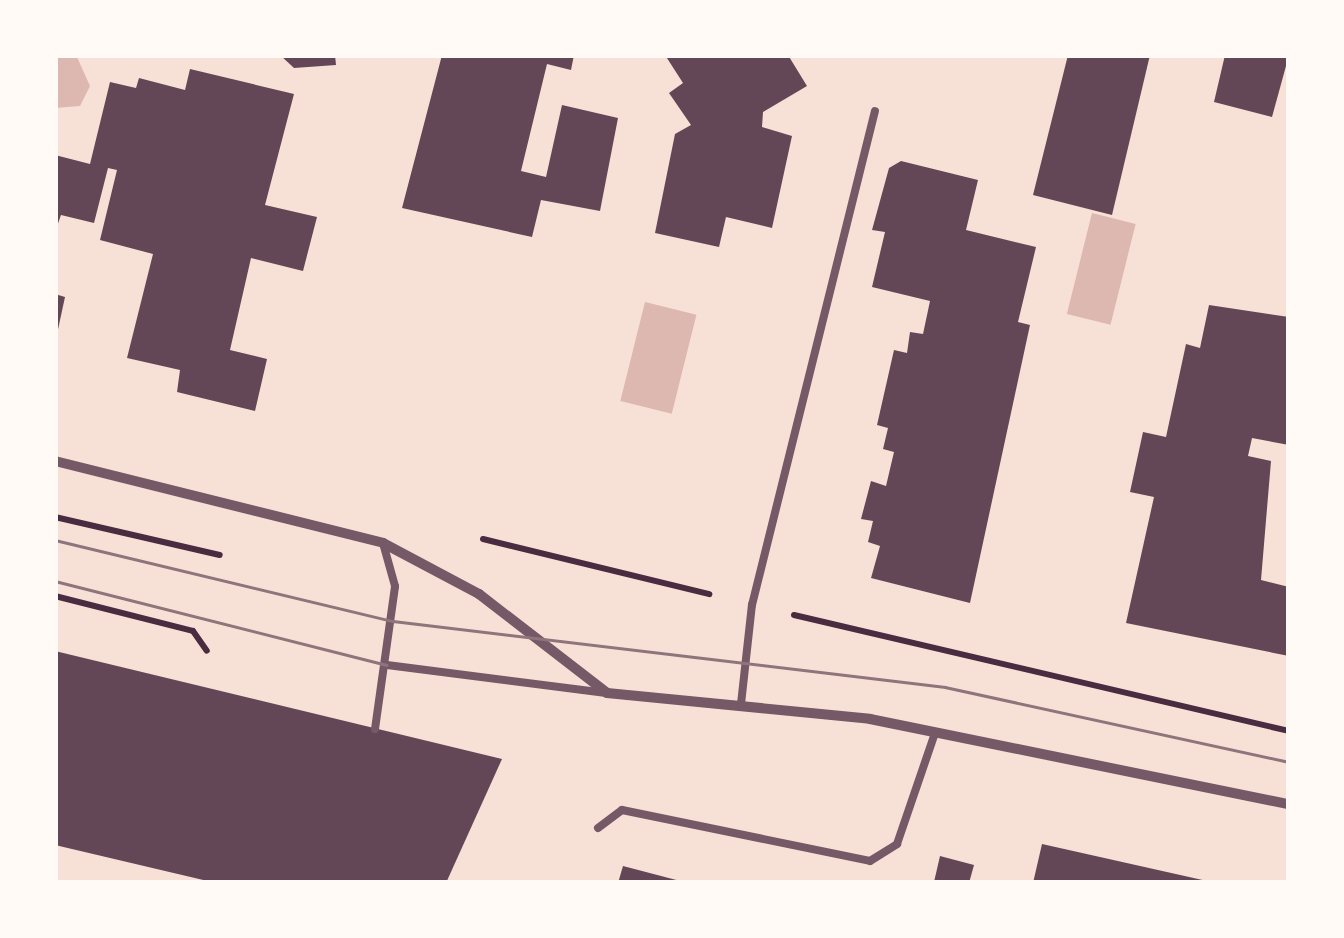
<!DOCTYPE html>
<html>
<head>
<meta charset="utf-8">
<style>
	body { margin:0 }
	#map { position:relative; width:1344px; height:938px; overflow:hidden; background:#f7e1d7; font-family:Montserrat,sans-serif }
	div>[style] { position:absolute }
	[style*='--x'] { left:calc(var(--x)*1px); top:calc(var(--y)*1px); width:calc(var(--w)*1px); rotate:calc(var(--a)*1deg) }
	.water>* { inset:0; background:#dcb8b0; transform-origin:0 0 }
	.building>* { inset:0; background:#644757 }
	.path>* { height:6px; margin:-3px; padding:0 3px; transform-origin:3px; border-radius:3px; background:#4a2c40 }
	.service>* { height:8px; margin:-4px; padding:0 4px; transform-origin:4px; border-radius:4px; background:#755966 }
	.minor>* { height:10px; margin:-5px; padding:0 5px; transform-origin:5px; border-radius:5px; background:#755966 }
	.tram>* { height:2.5px; margin:-1.25px; padding:0 1.25px; transform-origin:1.25px; border-radius:1.25px; background:#8f747c }
	span { translate:-50% -50%; white-space:nowrap; text-align:center; line-height:1.15; -webkit-text-stroke:10px #fffaf5; paint-order:stroke }
	.frame { position:absolute; inset:0; border:58px solid #fffaf5; pointer-events:none }
</style>
</head>
<body>
<div id="map">
	<div class="water">
		<div style="clip-path:polygon(77px 57px,90px 86px,80px 106px,55px 108px,55px 58px)"></div>
		<div style="left:1092px;top:213px;width:45px;height:104px;rotate:14deg"></div>
		<div style="left:645px;top:302px;width:53px;height:102px;rotate:14deg"></div>
	</div>
	<div class="building">
		<div style="clip-path:polygon(280px 55px,335px 55px,336px 65px,294px 68px)"></div>
		<div style="clip-path:polygon(442px 55px,574px 55px,571px 70px,547px 64px,521px 171px,546px 177px,562px 105px,618px 118px,600px 211px,541px 200px,532px 237px,402px 208px)"></div>
		<div style="clip-path:polygon(665px 55px,788px 55px,807px 86px,763px 112px,762px 127px,792px 136px,772px 228px,726px 217px,719px 247px,655px 233px,675px 134px,691px 125px,669px 93px,683px 83px)"></div>
		<div style="clip-path:polygon(1068px 55px,1150px 55px,1112px 215px,1033px 195px)"></div>
		<div style="clip-path:polygon(1225px 55px,1289px 55px,1272px 117px,1214px 102px)"></div>
		<div style="clip-path:polygon(190px 69px,294px 94px,265px 205px,317px 217px,303px 271px,251px 258px,230px 350px,267px 359px,255px 411px,177px 392px,180px 370px,127px 358px,153px 254px,100px 240px,117px 170px,108px 168px,94px 223px,61px 215px,55px 232px,55px 155px,90px 164px,110px 82px,136px 88px,139px 78px,185px 90px)"></div>
		<div style="clip-path:polygon(901px 161px,978px 180px,966px 230px,1036px 247px,1018px 322px,1030px 325px,970px 603px,871px 578px,880px 546px,868px 542px,873px 521px,861px 519px,871px 481px,886px 486px,894px 452px,883px 449px,888px 428px,877px 425px,894px 350px,907px 353px,910px 332px,923px 334px,930px 301px,872px 287px,885px 232px,872px 230px,889px 168px)"></div>
		<div style="clip-path:polygon(55px 294px,65px 297px,57px 334px,55px 334px)"></div>
		<div style="clip-path:polygon(1209px 305px,1289px 317px,1289px 445px,1252px 438px,1248px 456px,1271px 461px,1261px 580px,1289px 587px,1289px 656px,1126px 623px,1154px 497px,1130px 492px,1143px 432px,1166px 437px,1186px 344px,1200px 348px)"></div>
		<div style="clip-path:polygon(55px 651px,502px 759px,446px 883px,216px 883px,55px 845px)"></div>
		<div style="clip-path:polygon(1042px 844px,1207px 881px,1207px 883px,1033px 883px)"></div>
		<div style="clip-path:polygon(940px 856px,974px 865px,969px 883px,934px 882px)"></div>
		<div style="clip-path:polygon(623px 866px,684px 882px,684px 883px,618px 883px)"></div>
	</div>
	<div class="path">
		<div style="--x:55;--y:517;--w:169;--a:13"></div>
		<div style="--x:483;--y:539;--w:233;--a:13.7"></div>
		<div style="--x:55;--y:596;--w:142;--a:14.2"></div>
		<div style="--x:193;--y:631;--w:24;--a:55"></div>
		<div style="--x:794;--y:615;--w:508;--a:13.19"></div>
	</div>
	<div class="service">
		<div style="--x:387;--y:665;--w:221;--a:7.3"></div>
		<div style="--x:741;--y:704;--w:100;--a:-83.7"></div>
		<div style="--x:752;--y:605;--w:509;--a:-76.02"></div>
		<div style="--x:375;--y:729;--w:144;--a:-82"></div>
		<div style="--x:395;--y:586;--w:45;--a:-105.6"></div>
		<div style="--x:598;--y:828;--w:30;--a:-37"></div>
		<div style="--x:622;--y:810;--w:253;--a:11.6"></div>
		<div style="--x:870;--y:861;--w:32;--a:-32"></div>
		<div style="--x:897;--y:844;--w:117;--a:-71.1"></div>
	</div>
	<div class="minor">
		<div style="--x:55;--y:461;--w:338;--a:14"></div>
		<div style="--x:383;--y:543;--w:109;--a:28"></div>
		<div style="--x:479;--y:594;--w:162;--a:37.7"></div>
		<div style="--x:607;--y:693;--w:264;--a:5.6"></div>
		<div style="--x:870;--y:719;--w:428;--a:11.5"></div>
	</div>
	<div class="tram">
		<div style="--x:55;--y:540;--w:348;--a:13.5"></div>
		<div style="--x:393;--y:621;--w:556;--a:6.82"></div>
		<div style="--x:945;--y:687;--w:352;--a:12.3"></div>
		<div style="--x:55;--y:581;--w:342;--a:14.2"></div>
	</div>
	<div class="frame"></div>
</div>
</body>
</html>
